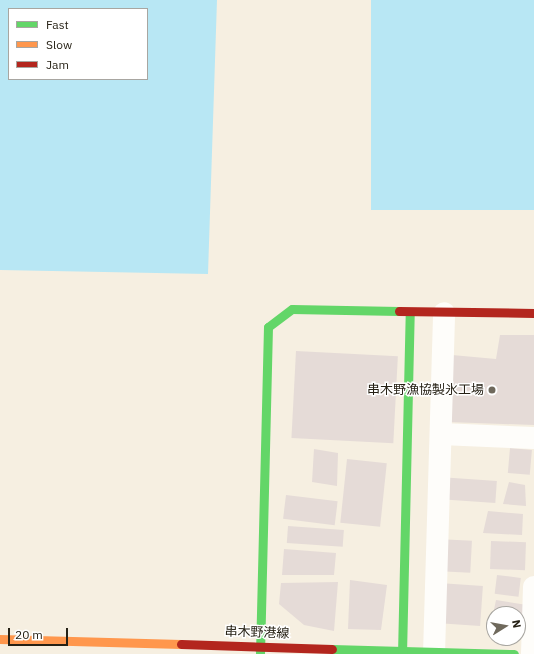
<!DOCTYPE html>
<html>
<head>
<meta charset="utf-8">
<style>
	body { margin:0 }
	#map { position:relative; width:534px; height:654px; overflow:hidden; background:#f6efe1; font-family:"IBM Plex Sans","Noto Sans JP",sans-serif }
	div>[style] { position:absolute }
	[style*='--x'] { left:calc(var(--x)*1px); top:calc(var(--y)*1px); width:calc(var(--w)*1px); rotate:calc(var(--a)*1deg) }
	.water>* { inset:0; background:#b8e7f4; transform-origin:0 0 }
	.building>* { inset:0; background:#e5dbd7; transform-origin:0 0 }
	.street>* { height:22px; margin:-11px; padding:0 11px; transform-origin:11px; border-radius:11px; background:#fefdfa }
	.fast>* { height:9px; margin:-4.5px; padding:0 4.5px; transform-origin:4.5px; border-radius:4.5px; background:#63d668 }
	.slow>* { height:9px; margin:-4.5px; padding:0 4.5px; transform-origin:4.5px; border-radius:4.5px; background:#ff974d }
	.jam>* { height:9px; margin:-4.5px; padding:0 4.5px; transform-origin:4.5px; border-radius:4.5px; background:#b3261e }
	.dots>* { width:11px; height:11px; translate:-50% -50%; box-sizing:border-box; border:2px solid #fff; border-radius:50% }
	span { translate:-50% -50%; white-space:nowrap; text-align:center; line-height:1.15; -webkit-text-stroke:3px #fff; paint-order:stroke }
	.poi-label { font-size:13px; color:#262115 }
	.right { translate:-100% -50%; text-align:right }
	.street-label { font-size:13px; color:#262115 }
	.legend { position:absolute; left:8px; top:8px; width:140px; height:72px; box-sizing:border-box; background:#fff; border:1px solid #a8a6a1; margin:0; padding:5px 7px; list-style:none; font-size:12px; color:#262115 }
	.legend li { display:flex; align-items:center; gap:8px; height:20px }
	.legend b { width:20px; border:1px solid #a8a6a1 }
	.north { position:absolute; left:486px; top:606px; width:40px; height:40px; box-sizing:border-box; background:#fff; border:1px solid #a8a6a1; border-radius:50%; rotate:79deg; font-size:11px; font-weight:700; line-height:16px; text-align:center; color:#262115 }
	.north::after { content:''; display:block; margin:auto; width:14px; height:18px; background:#6f695c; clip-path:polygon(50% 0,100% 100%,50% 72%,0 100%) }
	.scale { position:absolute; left:8px; top:628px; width:60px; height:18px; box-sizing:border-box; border:2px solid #262115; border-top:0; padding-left:5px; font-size:12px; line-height:14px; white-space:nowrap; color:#262115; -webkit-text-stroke:3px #fff; paint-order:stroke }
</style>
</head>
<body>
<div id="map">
	<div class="water">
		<div style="clip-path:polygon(evenodd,0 0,217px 0,208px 274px,0 270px,0 0,9px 9px,147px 9px,147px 79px,9px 79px,9px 9px)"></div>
		<div style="left:371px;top:0;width:163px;height:210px"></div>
	</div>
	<div class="building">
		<div style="clip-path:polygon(500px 335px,534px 335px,534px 425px,448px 422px,452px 355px,496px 359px)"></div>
		<div style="left:296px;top:351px;width:102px;height:87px;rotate:3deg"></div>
		<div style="left:510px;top:448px;width:22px;height:25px;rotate:5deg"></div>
		<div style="clip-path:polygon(314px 449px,338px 453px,337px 486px,312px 482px)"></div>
		<div style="left:347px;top:459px;width:40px;height:64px;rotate:6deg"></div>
		<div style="left:439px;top:477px;width:58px;height:22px;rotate:4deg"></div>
		<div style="clip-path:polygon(509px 482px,525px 485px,526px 506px,503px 504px)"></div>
		<div style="left:286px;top:495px;width:52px;height:24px;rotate:7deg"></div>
		<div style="clip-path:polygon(488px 511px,523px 514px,522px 535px,483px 533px)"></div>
		<div style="left:288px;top:526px;width:56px;height:17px;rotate:4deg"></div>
		<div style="left:437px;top:539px;width:35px;height:32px;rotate:3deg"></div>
		<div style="left:491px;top:541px;width:35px;height:28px;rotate:2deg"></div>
		<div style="clip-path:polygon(284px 549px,336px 553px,334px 575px,282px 575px)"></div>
		<div style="left:497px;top:575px;width:24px;height:19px;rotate:7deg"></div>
		<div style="clip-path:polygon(350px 580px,387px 585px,381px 630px,348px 629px)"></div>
		<div style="clip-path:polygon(338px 582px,334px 631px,304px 625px,279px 604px,281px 583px)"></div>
		<div style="left:439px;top:583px;width:44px;height:40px;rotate:4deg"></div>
		<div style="clip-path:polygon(496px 600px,527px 605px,525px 634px,518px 633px,518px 614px,494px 614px,494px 629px,490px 629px)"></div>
	</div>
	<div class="street">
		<div style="--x:441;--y:434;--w:93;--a:2.5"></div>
		<div style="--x:434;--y:654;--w:341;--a:-88.3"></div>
		<div style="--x:532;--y:654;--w:67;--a:-88.3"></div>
	</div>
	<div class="fast">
		<div style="--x:332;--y:649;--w:182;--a:1.6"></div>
		<div style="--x:260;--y:654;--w:327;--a:-88.6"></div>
		<div style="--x:268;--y:327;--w:30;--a:-37"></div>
		<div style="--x:292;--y:309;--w:107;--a:1.1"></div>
		<div style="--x:402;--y:654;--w:342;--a:-88.7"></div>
	</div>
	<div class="slow">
		<div style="--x:0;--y:639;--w:181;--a:1.6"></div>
	</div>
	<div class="jam">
		<div style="--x:399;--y:311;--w:135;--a:0.8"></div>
		<div style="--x:181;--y:644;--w:151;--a:1.9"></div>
	</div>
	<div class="dots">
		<div style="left:492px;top:390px;background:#6f695c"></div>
	</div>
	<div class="poi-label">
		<span class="right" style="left:484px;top:390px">串木野漁協製氷工場</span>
	</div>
	<div class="street-label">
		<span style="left:257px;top:633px;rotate:2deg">串木野港線</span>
	</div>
	<ul class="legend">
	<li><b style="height:5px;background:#63d668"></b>Fast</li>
	<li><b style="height:5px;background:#ff974d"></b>Slow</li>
	<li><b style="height:5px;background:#b3261e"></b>Jam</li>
	</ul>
	<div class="north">N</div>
	<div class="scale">20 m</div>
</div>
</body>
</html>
